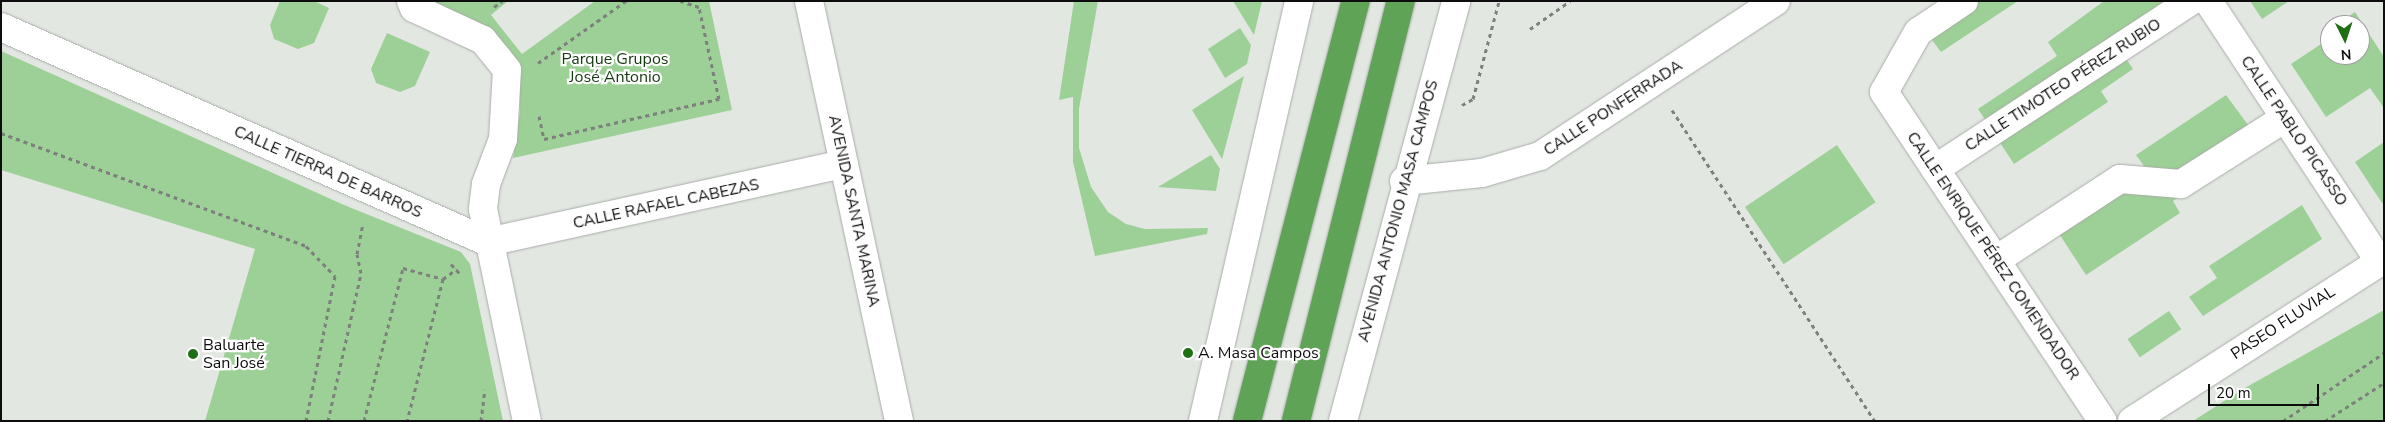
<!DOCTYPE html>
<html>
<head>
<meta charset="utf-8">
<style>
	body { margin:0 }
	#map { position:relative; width:2385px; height:422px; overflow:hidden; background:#e3e7e2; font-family:"Nunito Sans",sans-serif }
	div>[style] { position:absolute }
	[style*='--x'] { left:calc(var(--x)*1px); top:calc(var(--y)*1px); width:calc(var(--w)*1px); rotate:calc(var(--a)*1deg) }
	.green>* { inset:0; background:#9dd096; transform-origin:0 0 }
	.path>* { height:3px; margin-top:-1.5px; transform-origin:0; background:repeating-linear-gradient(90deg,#7d807d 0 4px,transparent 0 8px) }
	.roads { filter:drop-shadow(0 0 1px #a8aca8) drop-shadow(0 0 1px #a8aca8) }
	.minor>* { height:28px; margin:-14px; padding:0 14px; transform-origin:14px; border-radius:14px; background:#fff }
	.highway>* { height:28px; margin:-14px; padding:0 14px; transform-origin:14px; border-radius:14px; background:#5ea356 }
	.dots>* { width:14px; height:14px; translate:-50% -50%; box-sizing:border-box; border:2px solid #fff; border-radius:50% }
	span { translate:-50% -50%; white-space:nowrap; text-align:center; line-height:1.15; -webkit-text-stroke:4.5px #fff; paint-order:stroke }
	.park-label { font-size:16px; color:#143a0f }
	.street-label { font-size:16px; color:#0c0d0c }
	.poi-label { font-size:16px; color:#0c0d0c }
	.left { translate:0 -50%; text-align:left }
	.frame { position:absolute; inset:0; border:2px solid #0c0d0c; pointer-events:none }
	.north { position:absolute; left:2320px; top:15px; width:50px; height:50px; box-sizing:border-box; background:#fff; border:1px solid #9e9e9e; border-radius:50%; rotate:176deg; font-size:14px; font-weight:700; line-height:20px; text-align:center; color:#0c0d0c }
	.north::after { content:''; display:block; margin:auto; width:18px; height:22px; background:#1f6f15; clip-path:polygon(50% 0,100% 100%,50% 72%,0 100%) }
	.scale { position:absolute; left:2208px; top:384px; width:111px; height:22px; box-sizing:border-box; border:2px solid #0c0d0c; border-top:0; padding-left:6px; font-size:15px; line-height:18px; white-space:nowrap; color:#0c0d0c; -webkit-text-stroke:4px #fff; paint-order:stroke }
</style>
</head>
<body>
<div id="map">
	<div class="green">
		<div style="clip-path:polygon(280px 1px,314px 1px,329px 8px,314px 43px,298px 49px,274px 39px,270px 25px)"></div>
		<div style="clip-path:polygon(423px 1px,508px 1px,491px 15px,522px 54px,595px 1px,709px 1px,732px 110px,513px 158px,520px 112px,519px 83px,511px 51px,495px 34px)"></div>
		<div style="clip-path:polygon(1074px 1px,1098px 1px,1079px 109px,1079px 148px,1091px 187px,1108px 212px,1126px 224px,1145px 229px,1208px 228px,1207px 234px,1095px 256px,1073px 162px,1073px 97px,1059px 100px)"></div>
		<div style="clip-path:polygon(1233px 1px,1262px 1px,1254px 35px)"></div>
		<div style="clip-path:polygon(1974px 1px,2018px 1px,1941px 52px,1927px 33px)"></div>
		<div style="clip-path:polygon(2104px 1px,2168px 1px,1990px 127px,1978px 109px,2057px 56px,2048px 42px)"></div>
		<div style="clip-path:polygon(2250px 1px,2289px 1px,2262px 19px)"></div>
		<div style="clip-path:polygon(2355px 12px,2384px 57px,2384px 108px,2370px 88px,2326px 117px,2291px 64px,2327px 40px,2323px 33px,2330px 28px,2330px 55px,2360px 55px,2360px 25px,2335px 25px)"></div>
		<div style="clip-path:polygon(1240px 28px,1251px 45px,1247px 64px,1225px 78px,1208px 49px)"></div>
		<div style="clip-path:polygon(387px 33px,430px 52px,415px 86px,400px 92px,376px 83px,371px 69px)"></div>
		<div style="clip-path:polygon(1px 51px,344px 205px,461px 252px,470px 264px,503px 421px,205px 421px,255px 249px,1px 170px)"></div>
		<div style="clip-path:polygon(2121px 51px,2133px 69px,2101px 91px,2108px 102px,2014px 164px,1995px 135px)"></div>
		<div style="clip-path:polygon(1244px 76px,1224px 152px,1222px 159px,1192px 110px)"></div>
		<div style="clip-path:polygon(2226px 95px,2254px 133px,2181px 179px,2132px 175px,2144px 166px,2136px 155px)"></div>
		<div style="clip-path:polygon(2384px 142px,2384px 202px,2382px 203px,2355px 162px)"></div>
		<div style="left:1837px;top:145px;width:69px;height:111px;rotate:56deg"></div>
		<div style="clip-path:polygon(1211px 155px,1220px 169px,1216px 191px,1158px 187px)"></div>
		<div style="clip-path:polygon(2205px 180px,2173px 201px,2180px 213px,2086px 275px,2054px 226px,2119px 184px)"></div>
		<div style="clip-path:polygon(2302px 205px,2322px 239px,2203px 316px,2189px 297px,2217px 278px,2209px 266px)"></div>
		<div style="clip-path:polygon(2384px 310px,2384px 421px,2193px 421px,2243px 389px)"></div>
		<div style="left:2169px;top:311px;width:22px;height:50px;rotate:56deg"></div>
	</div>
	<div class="path">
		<div style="--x:494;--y:7;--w:10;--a:-37"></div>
		<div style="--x:1530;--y:29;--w:49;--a:-35"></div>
		<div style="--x:538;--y:63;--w:108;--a:-35.2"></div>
		<div style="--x:1462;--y:105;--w:13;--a:-29"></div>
		<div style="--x:1473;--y:99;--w:101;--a:-75.1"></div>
		<div style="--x:1672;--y:110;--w:371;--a:56.9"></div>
		<div style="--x:539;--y:116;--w:24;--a:78"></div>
		<div style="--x:544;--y:139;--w:180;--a:-12.9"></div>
		<div style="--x:719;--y:99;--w:94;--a:-102.3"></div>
		<div style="--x:699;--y:7;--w:20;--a:-162"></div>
		<div style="--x:1;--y:133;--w:325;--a:20.3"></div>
		<div style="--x:306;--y:246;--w:42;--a:46"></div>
		<div style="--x:335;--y:276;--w:148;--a:101.3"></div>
		<div style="--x:451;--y:264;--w:16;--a:47"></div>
		<div style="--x:443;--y:279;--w:17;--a:-36"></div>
		<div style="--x:328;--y:421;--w:152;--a:-77.4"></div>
		<div style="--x:361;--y:273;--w:19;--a:-102"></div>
		<div style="--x:357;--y:254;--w:31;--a:-79"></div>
		<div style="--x:364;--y:421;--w:158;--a:-75.7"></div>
		<div style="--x:403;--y:268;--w:41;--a:15.4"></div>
		<div style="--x:443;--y:279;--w:146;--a:104.2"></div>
		<div style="--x:481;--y:421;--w:32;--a:-83"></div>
		<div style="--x:2283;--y:421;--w:122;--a:-34"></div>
		<div style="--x:2325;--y:421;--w:70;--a:-32.8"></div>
	</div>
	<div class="roads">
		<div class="minor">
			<div style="--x:411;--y:1;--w:8;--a:67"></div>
			<div style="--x:414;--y:8;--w:76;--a:24.9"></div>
			<div style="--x:483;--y:40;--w:38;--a:51"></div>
			<div style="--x:507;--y:70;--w:69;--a:93.3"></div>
			<div style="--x:503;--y:139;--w:48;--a:110.7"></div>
			<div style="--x:486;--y:184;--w:25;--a:97"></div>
			<div style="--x:483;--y:209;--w:217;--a:78.3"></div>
			<div style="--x:809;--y:1;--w:430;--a:77.9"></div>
			<div style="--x:1964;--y:1;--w:55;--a:146"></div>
			<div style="--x:1918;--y:32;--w:69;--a:119.5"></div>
			<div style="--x:1884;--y:92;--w:395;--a:56.4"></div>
			<div style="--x:2208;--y:1;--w:313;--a:56.6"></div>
			<div style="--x:1;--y:27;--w:532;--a:23.82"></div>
			<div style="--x:1935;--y:169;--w:306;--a:-33.3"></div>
			<div style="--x:1404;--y:181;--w:78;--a:-5.9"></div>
			<div style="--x:1482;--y:173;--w:60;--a:-16.3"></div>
			<div style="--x:1540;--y:156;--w:282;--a:-33.3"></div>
			<div style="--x:488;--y:242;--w:364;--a:-12.4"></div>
			<div style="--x:1996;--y:260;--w:148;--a:-33.2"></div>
			<div style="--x:2120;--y:179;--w:61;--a:4.7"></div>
			<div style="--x:2181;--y:184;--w:123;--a:-32.4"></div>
			<div style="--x:1203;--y:421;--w:431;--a:-77.1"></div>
			<div style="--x:1343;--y:421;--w:435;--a:-74.9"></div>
			<div style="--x:2132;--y:421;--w:300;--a:-32.7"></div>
		</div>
		<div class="highway">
			<div style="--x:1247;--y:421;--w:434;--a:-75.5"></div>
			<div style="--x:1296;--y:421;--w:433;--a:-76"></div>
		</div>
	</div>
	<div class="dots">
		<div style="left:1188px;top:353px;background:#1f6f15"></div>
		<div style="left:193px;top:354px;background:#1f6f15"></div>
	</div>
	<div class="park-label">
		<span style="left:615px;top:68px">Parque Grupos<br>José Antonio</span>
	</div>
	<div class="street-label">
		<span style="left:2063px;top:85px;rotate:-33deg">CALLE TIMOTEO PÉREZ RUBIO</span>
		<span style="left:1613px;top:108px;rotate:-33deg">CALLE PONFERRADA</span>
		<span style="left:2294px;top:131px;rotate:56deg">CALLE PABLO PICASSO</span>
		<span style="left:328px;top:172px;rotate:24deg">CALLE TIERRA DE BARROS</span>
		<span style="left:666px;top:204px;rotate:-12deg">CALLE RAFAEL CABEZAS</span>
		<span style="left:854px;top:211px;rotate:78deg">AVENIDA SANTA MARINA</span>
		<span style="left:1398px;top:211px;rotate:-75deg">AVENIDA ANTONIO MASA CAMPOS</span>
		<span style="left:1993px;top:256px;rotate:56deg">CALLE ENRIQUE PÉREZ COMENDADOR</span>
		<span style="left:2283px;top:323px;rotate:-33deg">PASEO FLUVIAL</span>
	</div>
	<div class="poi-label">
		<span class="left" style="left:203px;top:354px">Baluarte<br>San José</span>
		<span class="left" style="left:1198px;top:353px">A. Masa Campos</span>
	</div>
	<div class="frame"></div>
	<div class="north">N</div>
	<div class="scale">20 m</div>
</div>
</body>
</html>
